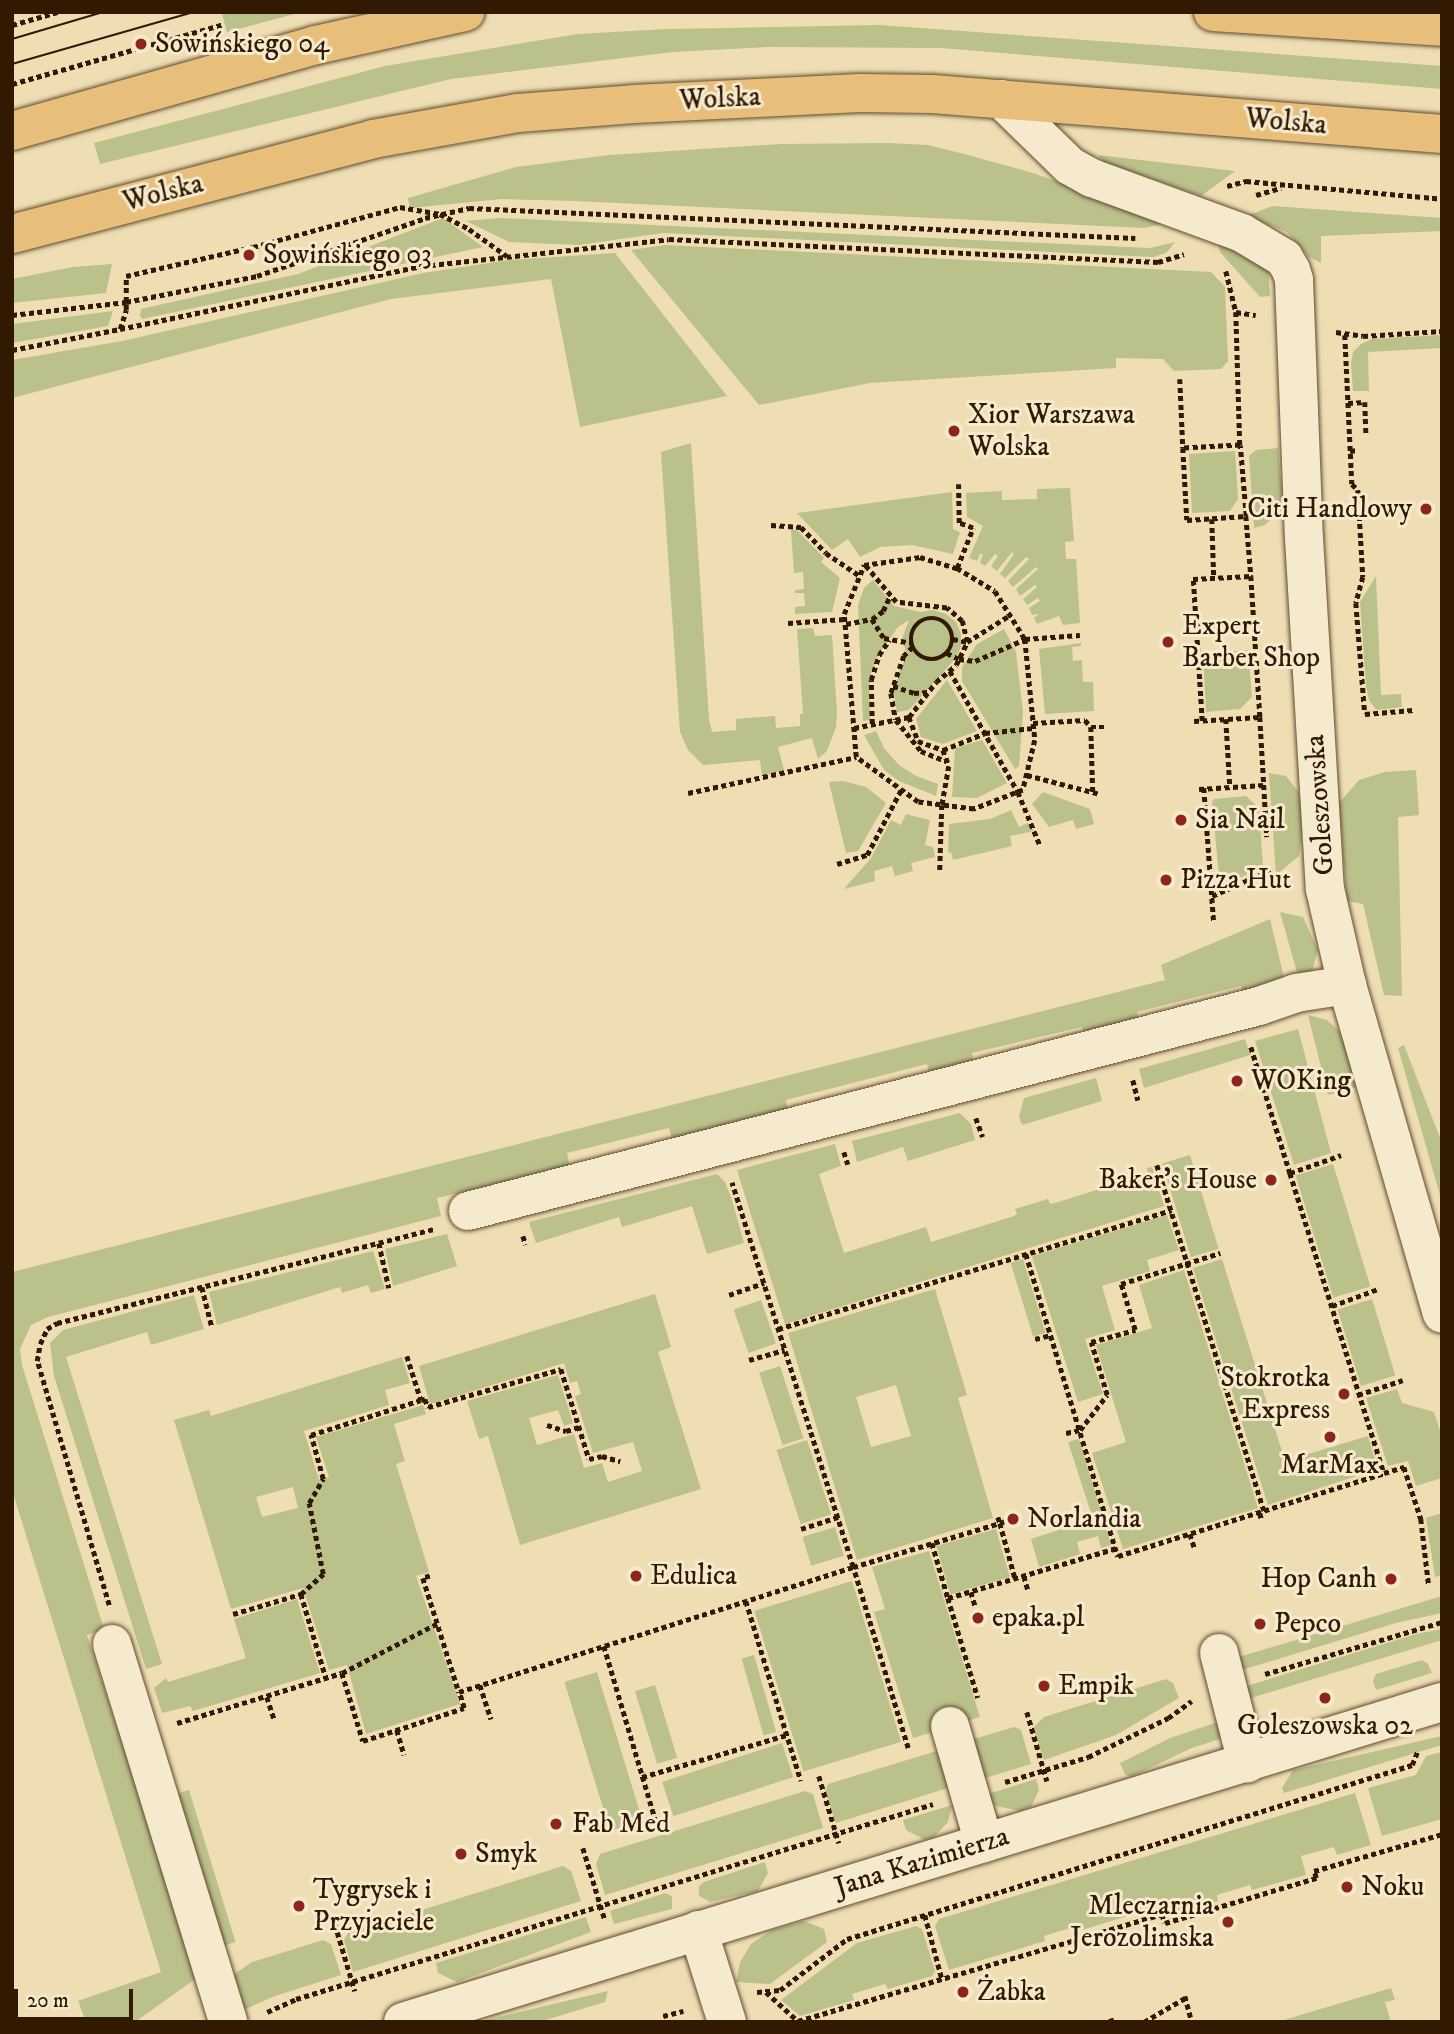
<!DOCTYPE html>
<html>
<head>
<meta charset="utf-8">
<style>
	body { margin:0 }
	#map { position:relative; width:1454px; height:2034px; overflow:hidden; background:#efdeb3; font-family:"IM FELL DW Pica",serif }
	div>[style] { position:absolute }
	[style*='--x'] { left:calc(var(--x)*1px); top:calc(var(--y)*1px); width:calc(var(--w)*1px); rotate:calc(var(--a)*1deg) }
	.green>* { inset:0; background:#bbc18b; transform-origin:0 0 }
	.path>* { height:4.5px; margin-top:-2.25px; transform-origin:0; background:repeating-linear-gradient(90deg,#311902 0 5px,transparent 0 8.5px) }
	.path>.ring { margin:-2.25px; padding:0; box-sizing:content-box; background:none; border:4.5px solid #311902; border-radius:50% }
	.roads { filter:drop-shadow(0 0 2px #604a2e) drop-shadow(0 0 2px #604a2e) }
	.minor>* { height:38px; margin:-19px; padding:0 19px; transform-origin:19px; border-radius:19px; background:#f5eace }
	.major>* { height:38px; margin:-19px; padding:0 19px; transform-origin:19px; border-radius:19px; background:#e8bf7a }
	.tram>* { height:2px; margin:-1px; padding:0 1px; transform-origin:1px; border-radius:1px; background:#311902 }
	.dots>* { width:19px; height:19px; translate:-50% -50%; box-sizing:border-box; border:4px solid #f5eace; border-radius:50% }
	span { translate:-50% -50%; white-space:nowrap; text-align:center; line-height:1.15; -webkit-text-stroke:6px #f5eace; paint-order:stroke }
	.poi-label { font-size:28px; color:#311902 }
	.left { translate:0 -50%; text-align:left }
	.right { translate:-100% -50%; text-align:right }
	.street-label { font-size:28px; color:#311902 }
	.frame { position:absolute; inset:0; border:14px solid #311902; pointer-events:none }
	.scale { position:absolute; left:14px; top:1989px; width:119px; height:32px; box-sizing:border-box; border:4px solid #311902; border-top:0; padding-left:9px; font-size:21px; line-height:24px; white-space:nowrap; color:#311902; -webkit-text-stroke:5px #f5eace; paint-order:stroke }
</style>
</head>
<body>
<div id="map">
	<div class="green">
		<div style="clip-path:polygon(228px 12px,302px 12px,227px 32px,222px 14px)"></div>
		<div style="clip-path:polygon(879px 25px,1442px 66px,1442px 89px,941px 48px,768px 47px,673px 52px,451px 79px,100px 164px,94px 143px,385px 66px,578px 34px,667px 29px)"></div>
		<div style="clip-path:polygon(887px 143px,928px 145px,964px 154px,1033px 173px,1170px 222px,1145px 228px,574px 201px,502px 199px,410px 208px,408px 198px,516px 167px,609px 155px,781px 144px)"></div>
		<div style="clip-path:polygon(1098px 155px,1235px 171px,1201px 196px,1104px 162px)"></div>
		<div style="clip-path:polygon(1273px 206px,1442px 218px,1442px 231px,1321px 236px,1321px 263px,1309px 257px,1287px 232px,1246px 216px)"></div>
		<div style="clip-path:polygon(443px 218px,483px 247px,142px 319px,140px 315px,141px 309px,298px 274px)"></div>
		<div style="clip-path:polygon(500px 218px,1150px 248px,1175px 242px,1166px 253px,1153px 257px,663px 233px,579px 245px,509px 242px,466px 221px)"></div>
		<div style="clip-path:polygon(1226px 238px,1268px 263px,1270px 296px,1260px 297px,1220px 252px,1219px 245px)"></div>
		<div style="clip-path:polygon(665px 245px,1211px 272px,1225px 287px,1228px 361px,1221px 369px,1174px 371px,1163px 359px,1116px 358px,1116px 368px,870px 383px,759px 405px,631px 250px)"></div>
		<div style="clip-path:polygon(615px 253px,727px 396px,580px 427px,551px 279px,391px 299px,12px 398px,12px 360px,122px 341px,423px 273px,509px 260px)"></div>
		<div style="clip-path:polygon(112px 264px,106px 293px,12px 303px,12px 279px,73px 267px)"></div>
		<div style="clip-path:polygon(113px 311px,108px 326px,12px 343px,12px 324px)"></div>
		<div style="clip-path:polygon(1442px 335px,1442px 348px,1368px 352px,1369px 391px,1353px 391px,1351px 363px,1353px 352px,1361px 344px,1372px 339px)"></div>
		<div style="clip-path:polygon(691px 443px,709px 719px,712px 732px,736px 730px,736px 719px,775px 716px,776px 728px,800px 726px,800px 714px,803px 714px,797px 629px,813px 628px,815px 636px,832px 635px,837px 712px,836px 727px,827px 751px,818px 759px,812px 738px,778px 747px,784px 770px,762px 776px,760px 760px,703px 765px,688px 750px,680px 732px,661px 452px)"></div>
		<div style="clip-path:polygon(1278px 448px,1282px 496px,1279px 511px,1265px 525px,1254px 528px,1249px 456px,1256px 450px)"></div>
		<div style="clip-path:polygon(1235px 451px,1238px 499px,1230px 511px,1192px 513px,1189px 454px)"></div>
		<div style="clip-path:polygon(1070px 488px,1074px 541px,1065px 542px,1066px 559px,1076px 559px,1080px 623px,1063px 625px,1059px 616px,1037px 624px,1034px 618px,1039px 614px,1032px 615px,1029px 608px,1040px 601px,1038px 598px,1027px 605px,1023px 599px,1037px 587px,1035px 585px,1020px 596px,1016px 589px,1038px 569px,1036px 567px,1013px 587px,1008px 581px,1029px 559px,1026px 557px,1005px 578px,1000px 574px,1014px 554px,1012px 552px,997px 571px,991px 566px,998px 556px,995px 554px,985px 566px,980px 563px,983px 554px,980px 554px,977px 561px,969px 558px,983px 526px,967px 517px,966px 493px,1002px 491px,1002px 500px,1037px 499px,1037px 489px)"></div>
		<div style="clip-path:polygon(952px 492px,953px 529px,960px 532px,953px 554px,912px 545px,880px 547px,860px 557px,848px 539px,832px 550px,797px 513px)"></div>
		<div style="clip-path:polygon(791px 530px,797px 530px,824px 558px,821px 562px,840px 578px,832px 612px,795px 614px,795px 607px,805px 606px,804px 593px,795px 593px,795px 590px,804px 589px,803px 572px,794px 573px)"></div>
		<div style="clip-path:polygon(1376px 576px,1381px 695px,1401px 694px,1402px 707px,1376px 710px,1369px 700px,1366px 686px,1360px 602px)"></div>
		<div style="clip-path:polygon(873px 580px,894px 606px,920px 612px,933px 610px,946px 614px,956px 622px,961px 634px,961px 647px,955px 659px,909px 710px,897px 712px,894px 694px,900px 669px,907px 657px,902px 638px,909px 620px,898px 627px,878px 655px,869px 679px,870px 720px,863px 721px,858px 605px,864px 588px)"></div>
		<div style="clip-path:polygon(1004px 629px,1016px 652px,1023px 712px,1019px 766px,1015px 769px,962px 681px,962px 667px,977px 644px)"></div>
		<div style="clip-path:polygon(1081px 643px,1081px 646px,1072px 647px,1073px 661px,1082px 660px,1083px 682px,1093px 682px,1094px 711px,1045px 714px,1039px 649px)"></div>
		<div style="clip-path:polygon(1248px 650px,1252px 697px,1240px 709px,1206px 712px,1203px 653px)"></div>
		<div style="clip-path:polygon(947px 680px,977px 731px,943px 744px,921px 737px,916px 719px)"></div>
		<div style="clip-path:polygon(876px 731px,884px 748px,899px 765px,916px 776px,938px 784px,936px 796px,899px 781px,884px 770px,864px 735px)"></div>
		<div style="clip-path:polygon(982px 740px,1007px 783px,977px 798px,952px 797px,955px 748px)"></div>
		<div style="clip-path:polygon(1416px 770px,1419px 815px,1398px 817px,1402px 996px,1384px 995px,1363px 904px,1347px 901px,1339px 803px,1359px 780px,1385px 772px)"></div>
		<div style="clip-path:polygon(1269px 773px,1286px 776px,1299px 793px,1301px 803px,1302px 832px,1299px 856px,1276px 875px)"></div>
		<div style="clip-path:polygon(843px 781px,866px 787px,886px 803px,858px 851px,846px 853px,829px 782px)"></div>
		<div style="clip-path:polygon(1043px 792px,1090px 809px,1094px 824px,1076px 829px,1073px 820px,1049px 827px,1032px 804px)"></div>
		<div style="clip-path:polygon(1246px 796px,1259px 808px,1263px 867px,1220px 887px,1212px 802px,1214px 799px)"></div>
		<div style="clip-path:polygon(1011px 810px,1019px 827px,1028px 823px,1034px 831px,1010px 836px,1012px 846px,953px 860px,951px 852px,948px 853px,949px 824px,990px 819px)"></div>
		<div style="clip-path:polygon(906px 814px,930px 820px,925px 845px,933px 847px,935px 857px,911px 863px,913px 871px,895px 876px,892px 866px,874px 871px,875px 881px,844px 889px,871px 858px,891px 820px,901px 825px)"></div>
		<div style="clip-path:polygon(1280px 912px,1303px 917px,1318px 950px,1312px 972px,1300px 983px)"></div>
		<div style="clip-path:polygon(1270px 919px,1286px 986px,1245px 1000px,1241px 986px,1137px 1012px,1140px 1026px,1086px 1041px,1082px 1027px,972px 1053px,975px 1068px,931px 1079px,927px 1064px,786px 1100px,789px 1115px,673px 1143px,669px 1128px,567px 1153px,570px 1167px,437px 1198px,441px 1216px,48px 1317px,31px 1325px,20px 1349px,22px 1365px,104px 1629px,87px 1635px,198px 1977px,135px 2022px,86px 2022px,78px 2001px,161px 1972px,12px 1490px,12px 1272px,1165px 980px,1161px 965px)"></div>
		<div style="clip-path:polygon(1308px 1015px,1327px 1020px,1343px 1035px,1358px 1087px,1328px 1095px)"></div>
		<div style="clip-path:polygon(1298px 1029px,1331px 1153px,1294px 1165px,1255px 1041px)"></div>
		<div style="clip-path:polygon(1245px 1039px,1250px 1055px,1144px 1088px,1139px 1069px)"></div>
		<div style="clip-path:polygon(1404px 1045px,1442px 1143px,1441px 1199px,1398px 1048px)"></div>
		<div style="clip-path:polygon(1096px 1078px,1102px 1101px,1022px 1125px,1019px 1117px,1024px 1098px)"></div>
		<div style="clip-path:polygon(960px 1113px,971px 1124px,975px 1140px,908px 1161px,903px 1147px,857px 1162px,852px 1141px)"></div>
		<div style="clip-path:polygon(835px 1144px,841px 1166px,819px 1174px,844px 1253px,926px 1227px,931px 1242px,1014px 1216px,1017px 1214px,1015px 1209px,1048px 1199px,1050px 1204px,1055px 1203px,1148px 1174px,1147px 1168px,1152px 1167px,1164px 1206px,785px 1324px,737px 1170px)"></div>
		<div style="left:1190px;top:1155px;width:98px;height:29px;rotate:73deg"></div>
		<div style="left:1333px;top:1164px;width:128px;height:39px;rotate:73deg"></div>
		<div style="clip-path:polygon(717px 1174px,725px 1182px,732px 1200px,744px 1243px,707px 1254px,692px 1206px,622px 1227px,619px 1217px,536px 1243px,529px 1222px)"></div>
		<div style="clip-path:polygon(1167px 1215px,1179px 1250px,1147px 1260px,1150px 1271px,1102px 1286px,1115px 1330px,1085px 1339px,1103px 1394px,1078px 1402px,1032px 1256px)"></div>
		<div style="clip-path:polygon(447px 1234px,457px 1266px,393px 1286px,385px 1249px)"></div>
		<div style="clip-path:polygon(373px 1251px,385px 1289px,371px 1293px,368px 1285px,342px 1293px,340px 1287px,217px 1325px,209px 1292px)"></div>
		<div style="left:1023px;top:1259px;width:77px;height:13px;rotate:73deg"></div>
		<div style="clip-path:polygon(1222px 1259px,1285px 1461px,1368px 1436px,1378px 1469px,1268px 1505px,1193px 1268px)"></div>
		<div style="clip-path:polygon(1184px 1270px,1258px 1508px,1123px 1549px,1092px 1453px,1126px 1442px,1096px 1345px,1152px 1328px,1139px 1285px)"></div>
		<div style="clip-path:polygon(evenodd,935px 1289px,967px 1395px,958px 1398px,993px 1518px,857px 1560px,788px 1333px,935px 1289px,896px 1385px,911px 1436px,871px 1447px,856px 1397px,896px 1385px)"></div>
		<div style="clip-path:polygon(655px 1294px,671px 1347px,658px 1352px,701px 1489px,520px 1545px,488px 1436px,479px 1439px,467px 1401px,558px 1375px,573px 1423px,564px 1426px,558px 1410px,529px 1418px,537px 1445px,574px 1434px,584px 1468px,602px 1463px,608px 1482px,642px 1471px,633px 1442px,593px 1453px,575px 1396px,581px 1394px,577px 1381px,570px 1383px,564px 1363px,430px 1404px,419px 1366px)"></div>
		<div style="clip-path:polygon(194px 1295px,204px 1329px,151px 1345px,147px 1332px,66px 1357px,162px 1664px,146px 1669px,54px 1376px,50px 1343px,63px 1330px)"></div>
		<div style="left:1372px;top:1299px;width:80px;height:36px;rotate:73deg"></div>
		<div style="left:761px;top:1300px;width:46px;height:29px;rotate:71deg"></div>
		<div style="clip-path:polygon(evenodd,402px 1357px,410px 1383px,385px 1390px,389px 1405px,304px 1431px,319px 1480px,329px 1477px,316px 1437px,423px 1405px,426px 1414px,394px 1424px,405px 1461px,396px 1464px,429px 1572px,416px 1576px,460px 1704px,366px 1734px,347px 1665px,329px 1670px,303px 1588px,231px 1609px,174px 1420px,209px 1410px,211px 1416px,402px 1357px,293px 1487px,298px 1508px,262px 1517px,256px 1497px,293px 1487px)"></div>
		<div style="left:780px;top:1366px;width:76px;height:22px;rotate:72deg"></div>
		<div style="clip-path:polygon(1397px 1389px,1402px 1403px,1434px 1412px,1442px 1437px,1442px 1478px,1416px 1486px,1408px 1461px,1388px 1466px,1366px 1398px)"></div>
		<div style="clip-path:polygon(1079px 1439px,1111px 1545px,1101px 1548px,1098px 1536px,1077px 1542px,1080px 1554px,1039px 1567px,1031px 1539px,1093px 1519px,1068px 1442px)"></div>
		<div style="left:807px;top:1440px;width:78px;height:32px;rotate:72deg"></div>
		<div style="clip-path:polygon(1442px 1513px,1442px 1575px,1435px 1577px,1426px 1518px)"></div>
		<div style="left:835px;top:1527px;width:30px;height:34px;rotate:73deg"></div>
		<div style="left:996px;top:1529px;width:50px;height:62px;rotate:74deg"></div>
		<div style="clip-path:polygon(929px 1551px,980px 1717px,913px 1738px,874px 1612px,885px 1609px,872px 1567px)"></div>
		<div style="left:852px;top:1581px;width:168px;height:102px;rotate:73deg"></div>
		<div style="clip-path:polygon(1442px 1596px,1442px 1613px,1396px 1623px,1232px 1673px,1229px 1660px)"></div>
		<div style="clip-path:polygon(297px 1599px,320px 1673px,193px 1711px,190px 1706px,162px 1713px,154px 1688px,166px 1678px,168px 1682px,246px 1658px,234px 1619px)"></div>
		<div style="clip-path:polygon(1442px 1629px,1442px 1640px,1241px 1701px,1237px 1689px,1416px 1634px)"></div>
		<div style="left:754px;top:1655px;width:80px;height:13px;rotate:74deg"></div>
		<div style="clip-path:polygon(1422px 1660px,1428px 1664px,1432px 1673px,1376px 1690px,1373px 1681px,1376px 1674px)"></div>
		<div style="left:597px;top:1672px;width:156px;height:34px;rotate:73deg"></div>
		<div style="clip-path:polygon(1166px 1679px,1173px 1683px,1179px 1698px,1116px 1735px,1044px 1760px,1033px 1728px,1044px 1717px)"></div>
		<div style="left:655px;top:1685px;width:76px;height:21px;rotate:73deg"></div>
		<div style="clip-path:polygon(1221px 1721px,1226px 1737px,1192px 1748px,1131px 1777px,1125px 1774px,1120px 1763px,1170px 1738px)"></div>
		<div style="clip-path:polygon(1014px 1727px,1021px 1730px,1031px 1764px,979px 1780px,967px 1741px)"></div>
		<div style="clip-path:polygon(1442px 1736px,1442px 1745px,1284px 1793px,1282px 1788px,1293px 1770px)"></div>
		<div style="left:782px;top:1743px;width:36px;height:126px;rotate:72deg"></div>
		<div style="clip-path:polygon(940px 1750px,951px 1787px,836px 1823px,825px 1791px,828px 1784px)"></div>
		<div style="clip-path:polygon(1442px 1752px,1442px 1819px,1382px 1836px,1368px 1788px,1416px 1775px,1426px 1756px)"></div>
		<div style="clip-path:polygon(1036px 1779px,1039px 1790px,1031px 1807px,1020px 1811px,996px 1806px,985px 1795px)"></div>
		<div style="left:189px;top:1790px;width:159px;height:17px;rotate:73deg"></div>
		<div style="clip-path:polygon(805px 1791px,813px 1794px,823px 1828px,605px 1895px,596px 1864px,600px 1854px)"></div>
		<div style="clip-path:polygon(1355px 1793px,1371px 1845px,1337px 1855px,1334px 1847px,1301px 1856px,1306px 1875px,1252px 1890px,1250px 1885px,1217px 1895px,1218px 1901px,1167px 1916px,1163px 1905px,1079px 1931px,1077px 1926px,1044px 1936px,1045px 1941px,949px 1970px,935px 1926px,939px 1919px)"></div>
		<div style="clip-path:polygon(952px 1805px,948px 1822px,934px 1837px,925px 1840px,906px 1830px,903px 1820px)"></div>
		<div style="clip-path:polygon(765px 1862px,768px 1873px,758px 1891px,710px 1902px,699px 1896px,699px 1886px,704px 1882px)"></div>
		<div style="clip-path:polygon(563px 1866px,571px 1871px,581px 1901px,353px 1972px,344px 1940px,348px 1933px)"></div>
		<div style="clip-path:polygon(665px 1893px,672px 1896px,672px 1909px,614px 1924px,610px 1911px)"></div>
		<div style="clip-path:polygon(586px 1917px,591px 1932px,457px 1982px,438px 1973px,436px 1963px)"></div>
		<div style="clip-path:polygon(804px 1921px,824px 1929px,827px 1942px,770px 1984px,736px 1982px,740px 1962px,751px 1944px,772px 1930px)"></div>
		<div style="clip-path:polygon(916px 1926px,922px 1929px,935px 1971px,932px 1976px,888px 1989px,885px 1984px,852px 1994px,854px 2000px,800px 2016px,781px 2000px,857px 1943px)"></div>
		<div style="clip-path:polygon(323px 1940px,331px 1944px,341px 1975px,275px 1996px,241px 2011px,230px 1977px,252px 1962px)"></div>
		<div style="clip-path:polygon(1391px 1988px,1395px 2000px,1385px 2002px,1391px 2022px,1277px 2022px)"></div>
		<div style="clip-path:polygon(608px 1991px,605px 2002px,539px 2022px,478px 2022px)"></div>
	</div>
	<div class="path">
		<div style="--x:12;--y:25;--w:48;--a:-15.8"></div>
		<div style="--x:12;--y:84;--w:220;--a:-15.8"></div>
		<div style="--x:1227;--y:186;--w:20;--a:-15"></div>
		<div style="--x:1246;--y:181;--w:197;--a:5.2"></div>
		<div style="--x:1256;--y:195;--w:26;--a:-16"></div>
		<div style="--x:1226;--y:271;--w:42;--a:76.3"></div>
		<div style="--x:1236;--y:312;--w:133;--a:88.3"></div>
		<div style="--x:1236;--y:312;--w:20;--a:9"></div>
		<div style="--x:12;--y:315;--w:115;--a:-6.5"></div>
		<div style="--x:126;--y:302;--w:134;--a:-11.2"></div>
		<div style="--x:257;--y:276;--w:178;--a:-19"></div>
		<div style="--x:425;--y:218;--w:45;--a:-12.8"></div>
		<div style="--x:469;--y:208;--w:667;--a:2.58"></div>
		<div style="--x:120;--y:329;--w:309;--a:-11.8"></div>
		<div style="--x:422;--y:266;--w:248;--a:-6.2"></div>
		<div style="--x:669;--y:239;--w:490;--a:2.7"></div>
		<div style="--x:1158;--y:262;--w:27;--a:-17"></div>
		<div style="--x:1336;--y:332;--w:27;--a:8"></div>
		<div style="--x:1363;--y:336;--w:79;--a:-3.6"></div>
		<div style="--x:1345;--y:335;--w:149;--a:87.3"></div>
		<div style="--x:1352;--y:484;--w:8;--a:45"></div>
		<div style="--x:1358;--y:490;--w:87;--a:86.7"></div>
		<div style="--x:1363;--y:577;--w:27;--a:105"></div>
		<div style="--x:1356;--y:603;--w:111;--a:85.4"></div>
		<div style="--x:1365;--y:714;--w:48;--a:-4.8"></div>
		<div style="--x:12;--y:350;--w:110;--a:-11"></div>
		<div style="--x:120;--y:329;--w:20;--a:-72"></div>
		<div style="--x:126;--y:310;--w:34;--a:-90"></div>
		<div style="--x:126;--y:276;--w:130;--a:-12.9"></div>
		<div style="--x:253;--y:247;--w:152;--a:-15.2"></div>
		<div style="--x:400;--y:207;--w:41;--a:9.9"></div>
		<div style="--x:440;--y:214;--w:33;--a:27"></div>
		<div style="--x:469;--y:229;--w:47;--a:35.4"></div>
		<div style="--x:1180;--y:379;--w:69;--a:87.5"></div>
		<div style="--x:1348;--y:403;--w:17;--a:-3"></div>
		<div style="--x:1365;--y:402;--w:32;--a:88"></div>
		<div style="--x:1350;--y:451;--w:8;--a:-7"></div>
		<div style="--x:1246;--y:516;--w:71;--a:-94.8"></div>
		<div style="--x:1240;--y:445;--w:57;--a:177"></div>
		<div style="--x:1183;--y:448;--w:72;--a:86.8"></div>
		<div style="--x:1187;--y:520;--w:59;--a:-3.9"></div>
		<div style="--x:1246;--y:516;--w:60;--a:85.2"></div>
		<div style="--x:1212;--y:519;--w:59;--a:88.1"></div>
		<div style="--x:771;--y:525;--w:30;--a:4"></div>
		<div style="--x:801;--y:527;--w:36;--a:46"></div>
		<div style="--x:826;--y:553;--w:41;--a:34.1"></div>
		<div style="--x:957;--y:568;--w:43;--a:-68.2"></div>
		<div style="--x:973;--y:528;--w:15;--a:-160"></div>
		<div style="--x:959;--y:523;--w:39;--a:-91"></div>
		<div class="ring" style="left:911px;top:618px;width:37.5px;height:37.5px"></div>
		<div style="--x:872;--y:619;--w:22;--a:58"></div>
		<div style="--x:884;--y:638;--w:27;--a:10"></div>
		<div style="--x:788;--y:623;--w:57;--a:-4"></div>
		<div style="--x:846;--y:624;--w:26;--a:-11"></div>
		<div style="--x:872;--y:619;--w:14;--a:-36"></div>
		<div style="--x:883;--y:611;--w:17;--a:-65"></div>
		<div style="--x:1188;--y:627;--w:66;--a:-5.2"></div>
		<div style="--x:953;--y:639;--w:14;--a:12"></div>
		<div style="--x:967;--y:642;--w:51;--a:-32.1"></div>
		<div style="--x:913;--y:647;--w:13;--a:135"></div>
		<div style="--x:904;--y:656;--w:39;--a:109"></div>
		<div style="--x:891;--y:693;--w:27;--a:80"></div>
		<div style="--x:896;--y:720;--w:40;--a:51"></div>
		<div style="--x:921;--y:751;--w:27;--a:22"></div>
		<div style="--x:947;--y:653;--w:13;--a:27"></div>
		<div style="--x:959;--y:659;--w:16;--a:7"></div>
		<div style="--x:975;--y:661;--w:55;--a:-23.7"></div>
		<div style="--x:1025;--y:639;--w:55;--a:-4.2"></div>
		<div style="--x:950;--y:671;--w:139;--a:60.7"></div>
		<div style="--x:1018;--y:792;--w:57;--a:67.5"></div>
		<div style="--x:893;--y:686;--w:22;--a:18"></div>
		<div style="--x:914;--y:693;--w:14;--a:-4"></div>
		<div style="--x:909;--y:717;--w:26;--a:69"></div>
		<div style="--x:918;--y:741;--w:27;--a:20"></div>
		<div style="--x:943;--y:750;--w:17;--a:69"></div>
		<div style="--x:949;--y:766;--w:40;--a:100"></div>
		<div style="--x:942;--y:805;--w:65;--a:91.8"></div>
		<div style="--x:1226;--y:719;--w:68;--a:86.6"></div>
		<div style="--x:1194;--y:721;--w:66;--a:-3.5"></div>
		<div style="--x:1260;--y:717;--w:120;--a:86.7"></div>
		<div style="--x:1202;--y:721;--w:142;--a:-93.6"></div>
		<div style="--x:1193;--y:579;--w:58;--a:-3"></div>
		<div style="--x:1251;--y:576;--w:141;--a:86.3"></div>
		<div style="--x:1033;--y:723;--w:52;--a:-3.3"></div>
		<div style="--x:1085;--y:720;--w:9;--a:49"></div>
		<div style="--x:1091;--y:727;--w:13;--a:0"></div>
		<div style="--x:872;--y:724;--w:44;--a:-91.3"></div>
		<div style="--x:871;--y:680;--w:26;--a:-72"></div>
		<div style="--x:879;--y:655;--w:18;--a:-56"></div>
		<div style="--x:1091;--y:727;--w:67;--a:88.3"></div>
		<div style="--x:854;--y:728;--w:56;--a:-11.3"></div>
		<div style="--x:909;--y:717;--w:44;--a:-52.4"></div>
		<div style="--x:936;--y:682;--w:26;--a:-40"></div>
		<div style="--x:956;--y:665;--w:25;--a:-64"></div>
		<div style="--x:967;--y:642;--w:22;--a:-103"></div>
		<div style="--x:962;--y:621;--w:20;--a:-139"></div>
		<div style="--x:947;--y:608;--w:51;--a:-173.3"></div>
		<div style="--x:896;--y:602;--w:48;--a:-130"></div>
		<div style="--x:943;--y:750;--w:45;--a:-22"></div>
		<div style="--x:985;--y:733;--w:49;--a:-5.8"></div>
		<div style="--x:1027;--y:775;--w:75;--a:14.6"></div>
		<div style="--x:1204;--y:788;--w:136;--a:85.8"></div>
		<div style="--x:1199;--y:789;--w:65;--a:-3.5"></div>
		<div style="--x:688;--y:793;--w:172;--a:-12.1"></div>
		<div style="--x:856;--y:757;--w:144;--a:-94.8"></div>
		<div style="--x:844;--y:614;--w:53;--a:-67.8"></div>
		<div style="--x:864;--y:565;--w:57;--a:-8.1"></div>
		<div style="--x:920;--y:557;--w:39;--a:17"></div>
		<div style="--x:957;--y:568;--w:44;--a:31.2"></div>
		<div style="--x:995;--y:591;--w:57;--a:58"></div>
		<div style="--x:1025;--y:639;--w:101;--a:84.3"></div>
		<div style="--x:1035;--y:740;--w:51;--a:103.5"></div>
		<div style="--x:1023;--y:790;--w:53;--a:158.8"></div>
		<div style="--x:974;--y:809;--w:56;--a:-172.9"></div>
		<div style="--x:918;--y:802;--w:77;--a:-144"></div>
		<div style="--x:837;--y:864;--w:31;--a:-17"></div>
		<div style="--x:867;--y:855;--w:73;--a:-62.4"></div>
		<div style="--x:1212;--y:896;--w:64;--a:-23.8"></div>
		<div style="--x:1251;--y:1047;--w:132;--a:72.8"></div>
		<div style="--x:1290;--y:1173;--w:54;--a:-19.4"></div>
		<div style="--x:1133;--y:1080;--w:21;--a:76"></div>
		<div style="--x:976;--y:1118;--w:20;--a:70"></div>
		<div style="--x:844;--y:1152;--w:13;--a:72"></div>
		<div style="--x:1157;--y:1165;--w:362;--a:72.8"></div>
		<div style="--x:1290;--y:1173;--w:314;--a:72.6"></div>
		<div style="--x:1384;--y:1473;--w:21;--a:-17"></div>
		<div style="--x:1404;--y:1467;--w:55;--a:71.9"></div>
		<div style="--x:1421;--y:1519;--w:68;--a:83.3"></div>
		<div style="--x:523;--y:1236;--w:9;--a:72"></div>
		<div style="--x:379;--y:1243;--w:46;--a:77.5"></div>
		<div style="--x:1026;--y:1254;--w:316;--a:73.1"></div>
		<div style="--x:1118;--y:1556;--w:279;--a:-17.3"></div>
		<div style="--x:202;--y:1287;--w:41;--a:76"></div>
		<div style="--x:729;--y:1295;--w:37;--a:-19"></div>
		<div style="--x:1332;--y:1306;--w:49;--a:-20.3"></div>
		<div style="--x:778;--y:1329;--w:411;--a:-16.8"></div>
		<div style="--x:1035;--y:1339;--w:16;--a:-14"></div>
		<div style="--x:407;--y:1356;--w:46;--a:72.3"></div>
		<div style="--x:749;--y:1360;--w:37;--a:-16"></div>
		<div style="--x:1358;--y:1395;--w:47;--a:-18.4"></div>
		<div style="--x:547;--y:1425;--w:20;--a:18"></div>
		<div style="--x:566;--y:1431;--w:14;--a:-17"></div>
		<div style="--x:1066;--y:1433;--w:14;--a:-12"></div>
		<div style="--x:1080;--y:1430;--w:44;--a:-52.4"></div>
		<div style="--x:1107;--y:1395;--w:55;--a:-106.8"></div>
		<div style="--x:1091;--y:1342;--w:46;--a:-15.3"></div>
		<div style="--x:1135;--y:1330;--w:48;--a:-106.9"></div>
		<div style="--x:1121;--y:1284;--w:104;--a:-17.4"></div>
		<div style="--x:1260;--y:1513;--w:8;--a:76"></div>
		<div style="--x:998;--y:1517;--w:6;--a:72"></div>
		<div style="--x:1000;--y:1523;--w:5;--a:-22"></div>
		<div style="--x:801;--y:1529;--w:39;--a:-18"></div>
		<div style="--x:1190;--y:1534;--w:16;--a:72"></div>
		<div style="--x:932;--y:1543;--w:57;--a:73.8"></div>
		<div style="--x:948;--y:1598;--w:176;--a:-16.5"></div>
		<div style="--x:430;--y:1576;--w:7;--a:164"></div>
		<div style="--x:423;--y:1578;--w:120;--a:72.5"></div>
		<div style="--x:1024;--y:1576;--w:15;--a:74"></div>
		<div style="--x:971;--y:1592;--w:14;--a:73"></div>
		<div style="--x:301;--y:1594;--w:30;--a:-42"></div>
		<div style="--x:323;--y:1574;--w:72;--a:-101.2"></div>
		<div style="--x:309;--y:1503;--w:28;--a:-60"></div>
		<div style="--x:323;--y:1479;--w:46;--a:-105.3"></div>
		<div style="--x:311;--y:1435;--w:115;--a:-17.7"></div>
		<div style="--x:421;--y:1400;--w:4;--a:-14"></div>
		<div style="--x:425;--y:1399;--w:9;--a:69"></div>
		<div style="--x:428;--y:1407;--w:138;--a:-15.9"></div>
		<div style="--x:561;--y:1369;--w:94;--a:72.7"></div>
		<div style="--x:589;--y:1459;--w:13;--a:-13"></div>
		<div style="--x:602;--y:1456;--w:19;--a:16"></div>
		<div style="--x:948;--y:1598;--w:104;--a:73.3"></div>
		<div style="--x:746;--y:1601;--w:188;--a:73"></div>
		<div style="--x:109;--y:1605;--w:254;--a:-106.4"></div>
		<div style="--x:37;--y:1361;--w:17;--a:-80"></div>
		<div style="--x:40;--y:1344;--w:17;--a:-65"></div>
		<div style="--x:47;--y:1329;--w:12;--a:-31"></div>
		<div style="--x:57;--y:1323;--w:389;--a:-14"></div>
		<div style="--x:233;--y:1614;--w:71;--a:-16.4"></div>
		<div style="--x:301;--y:1594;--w:88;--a:73.4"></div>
		<div style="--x:604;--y:1646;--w:187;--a:73.5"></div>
		<div style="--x:342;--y:1673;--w:108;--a:-27.5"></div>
		<div style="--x:1265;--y:1674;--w:184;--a:-16.4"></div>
		<div style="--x:480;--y:1685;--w:36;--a:72"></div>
		<div style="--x:267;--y:1697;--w:23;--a:72"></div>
		<div style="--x:1027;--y:1712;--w:72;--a:73.8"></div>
		<div style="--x:177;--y:1723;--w:172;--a:-16.9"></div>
		<div style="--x:342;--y:1673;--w:71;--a:72.8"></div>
		<div style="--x:363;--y:1741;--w:106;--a:-18.1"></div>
		<div style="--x:464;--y:1708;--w:17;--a:-107"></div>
		<div style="--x:459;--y:1692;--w:413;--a:-17.6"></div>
		<div style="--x:853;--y:1567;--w:403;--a:-107.5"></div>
		<div style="--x:397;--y:1730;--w:26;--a:74"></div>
		<div style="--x:908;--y:1748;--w:189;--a:-106.9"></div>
		<div style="--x:853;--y:1567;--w:153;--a:-16.7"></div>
		<div style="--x:1000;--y:1523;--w:57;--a:74.7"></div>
		<div style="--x:819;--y:1776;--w:70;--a:73.4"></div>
		<div style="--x:642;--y:1777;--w:151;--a:-16.2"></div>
		<div style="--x:1005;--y:1782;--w:87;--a:-16.8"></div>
		<div style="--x:1088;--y:1757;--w:89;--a:-26"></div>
		<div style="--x:1168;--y:1718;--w:29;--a:-36"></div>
		<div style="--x:583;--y:1848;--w:75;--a:73"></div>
		<div style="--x:925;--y:1915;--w:66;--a:75.1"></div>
		<div style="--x:335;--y:1924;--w:70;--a:73.4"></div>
		<div style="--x:1085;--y:1937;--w:80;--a:-16.6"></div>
		<div style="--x:1162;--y:1914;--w:9;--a:72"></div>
		<div style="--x:1165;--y:1923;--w:158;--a:-16.6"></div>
		<div style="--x:1316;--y:1878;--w:7;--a:-106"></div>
		<div style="--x:1314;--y:1871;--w:133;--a:-16.1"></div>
		<div style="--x:757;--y:1992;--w:23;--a:-5"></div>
		<div style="--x:780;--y:1990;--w:84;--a:-37.3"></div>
		<div style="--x:847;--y:1939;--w:591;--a:-17.12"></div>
		<div style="--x:1412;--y:1765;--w:16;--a:-68"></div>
		<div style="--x:766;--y:1992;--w:43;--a:42.2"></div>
		<div style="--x:1185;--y:1996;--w:27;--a:75"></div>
		<div style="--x:267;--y:2012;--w:32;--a:-24"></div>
		<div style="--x:296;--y:1999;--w:666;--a:-17.02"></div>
		<div style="--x:663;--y:2016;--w:21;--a:-14"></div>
		<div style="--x:1111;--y:2018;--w:4;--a:76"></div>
		<div style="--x:798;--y:2021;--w:299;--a:-16.3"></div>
		<div style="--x:1085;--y:1937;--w:6;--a:72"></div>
		<div style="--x:1144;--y:2022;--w:48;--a:-30.3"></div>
	</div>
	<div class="roads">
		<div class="minor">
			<div style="--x:1001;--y:99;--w:96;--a:44.2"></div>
			<div style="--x:1070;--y:166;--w:25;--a:29"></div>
			<div style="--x:1092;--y:178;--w:160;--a:20.1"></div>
			<div style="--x:1242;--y:233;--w:49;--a:30.8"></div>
			<div style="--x:1284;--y:258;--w:14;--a:60"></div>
			<div style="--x:1291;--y:270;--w:10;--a:73"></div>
			<div style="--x:1294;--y:280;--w:258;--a:87.8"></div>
			<div style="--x:1304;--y:538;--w:352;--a:86.6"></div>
			<div style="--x:1325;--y:889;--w:98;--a:77.1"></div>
			<div style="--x:1347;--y:985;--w:342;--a:73.9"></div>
			<div style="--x:468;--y:1211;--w:817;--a:-14.53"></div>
			<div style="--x:1259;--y:1006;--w:39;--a:-19"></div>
			<div style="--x:1296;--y:993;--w:52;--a:-8.9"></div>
			<div style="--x:112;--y:1644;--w:395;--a:72.9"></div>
			<div style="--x:1219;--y:1653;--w:114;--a:75.7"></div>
			<div style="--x:950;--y:1726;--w:122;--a:73.8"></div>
			<div style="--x:698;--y:1930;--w:96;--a:72.5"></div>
			<div style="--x:403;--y:2022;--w:1087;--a:-17.12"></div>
		</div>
		<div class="major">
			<div style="--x:1213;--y:12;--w:229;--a:3.7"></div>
			<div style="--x:12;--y:131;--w:316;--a:-15.8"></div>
			<div style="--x:316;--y:45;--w:153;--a:-12.5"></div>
			<div style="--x:12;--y:234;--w:373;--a:-14.7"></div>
			<div style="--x:373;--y:139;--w:147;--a:-10.2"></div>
			<div style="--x:518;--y:113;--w:116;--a:-4.4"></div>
			<div style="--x:634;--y:104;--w:226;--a:-2.8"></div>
			<div style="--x:860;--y:93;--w:72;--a:0.8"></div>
			<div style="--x:932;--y:94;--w:512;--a:4.48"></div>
		</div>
	</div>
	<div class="tram">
		<div style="--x:12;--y:39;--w:95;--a:-16.5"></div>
		<div style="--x:12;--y:64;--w:188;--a:-16"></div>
	</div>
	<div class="dots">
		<div style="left:141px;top:44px;background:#8f2418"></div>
		<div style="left:249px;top:255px;background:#8f2418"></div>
		<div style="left:954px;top:431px;background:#8f2418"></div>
		<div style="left:1426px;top:509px;background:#8f2418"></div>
		<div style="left:1168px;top:642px;background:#8f2418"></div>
		<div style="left:1181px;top:820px;background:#8f2418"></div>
		<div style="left:1166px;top:880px;background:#8f2418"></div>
		<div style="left:1237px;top:1081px;background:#8f2418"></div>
		<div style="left:1271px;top:1180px;background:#8f2418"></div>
		<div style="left:1344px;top:1394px;background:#8f2418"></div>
		<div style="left:1330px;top:1437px;background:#8f2418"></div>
		<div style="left:1013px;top:1519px;background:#8f2418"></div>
		<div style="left:636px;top:1576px;background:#8f2418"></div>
		<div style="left:1391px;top:1579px;background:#8f2418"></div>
		<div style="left:978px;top:1618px;background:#8f2418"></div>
		<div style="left:1260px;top:1624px;background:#8f2418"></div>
		<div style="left:1044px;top:1686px;background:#8f2418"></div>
		<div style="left:1325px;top:1698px;background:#8f2418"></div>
		<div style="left:556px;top:1824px;background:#8f2418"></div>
		<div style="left:461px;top:1854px;background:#8f2418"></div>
		<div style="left:1347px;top:1887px;background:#8f2418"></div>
		<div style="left:299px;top:1906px;background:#8f2418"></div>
		<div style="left:1228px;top:1922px;background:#8f2418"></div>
		<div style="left:963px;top:1992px;background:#8f2418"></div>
	</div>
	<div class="poi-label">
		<span class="left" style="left:155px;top:44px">Sowińskiego 04</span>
		<span class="left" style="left:263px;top:255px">Sowińskiego 03</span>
		<span class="left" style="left:968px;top:431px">Xior Warszawa<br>Wolska</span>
		<span class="right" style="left:1412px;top:509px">Citi Handlowy</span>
		<span class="left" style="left:1182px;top:642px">Expert<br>Barber Shop</span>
		<span class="left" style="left:1195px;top:820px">Sia Nail</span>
		<span class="left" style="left:1180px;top:880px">Pizza Hut</span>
		<span class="left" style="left:1251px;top:1081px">WOKing</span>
		<span class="right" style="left:1257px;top:1180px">Baker's House</span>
		<span class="right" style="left:1330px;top:1394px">Stokrotka<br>Express</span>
		<span style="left:1330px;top:1465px">MarMax</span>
		<span class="left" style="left:1027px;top:1519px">Norlandia</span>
		<span class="left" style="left:650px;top:1576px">Edulica</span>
		<span class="right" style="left:1377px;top:1579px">Hop Canh</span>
		<span class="left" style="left:992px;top:1618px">epaka.pl</span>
		<span class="left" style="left:1274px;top:1624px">Pepco</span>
		<span class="left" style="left:1058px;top:1686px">Empik</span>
		<span style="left:1325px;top:1726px">Goleszowska 02</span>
		<span class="left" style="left:572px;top:1824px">Fab Med</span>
		<span class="left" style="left:475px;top:1854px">Smyk</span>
		<span class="left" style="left:1361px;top:1887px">Noku</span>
		<span class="left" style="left:313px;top:1906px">Tygrysek i<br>Przyjaciele</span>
		<span class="right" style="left:1214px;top:1922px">Mleczarnia<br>Jerozolimska</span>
		<span class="left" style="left:977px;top:1992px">Żabka</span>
	</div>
	<div class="street-label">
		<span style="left:720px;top:99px;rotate:-3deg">Wolska</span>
		<span style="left:1286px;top:122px;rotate:5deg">Wolska</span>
		<span style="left:163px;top:193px;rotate:-14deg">Wolska</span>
		<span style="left:1320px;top:805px;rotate:-94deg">Goleszowska</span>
		<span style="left:922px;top:1862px;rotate:-17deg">Jana Kazimierza</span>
	</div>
	<div class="frame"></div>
	<div class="scale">20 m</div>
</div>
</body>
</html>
